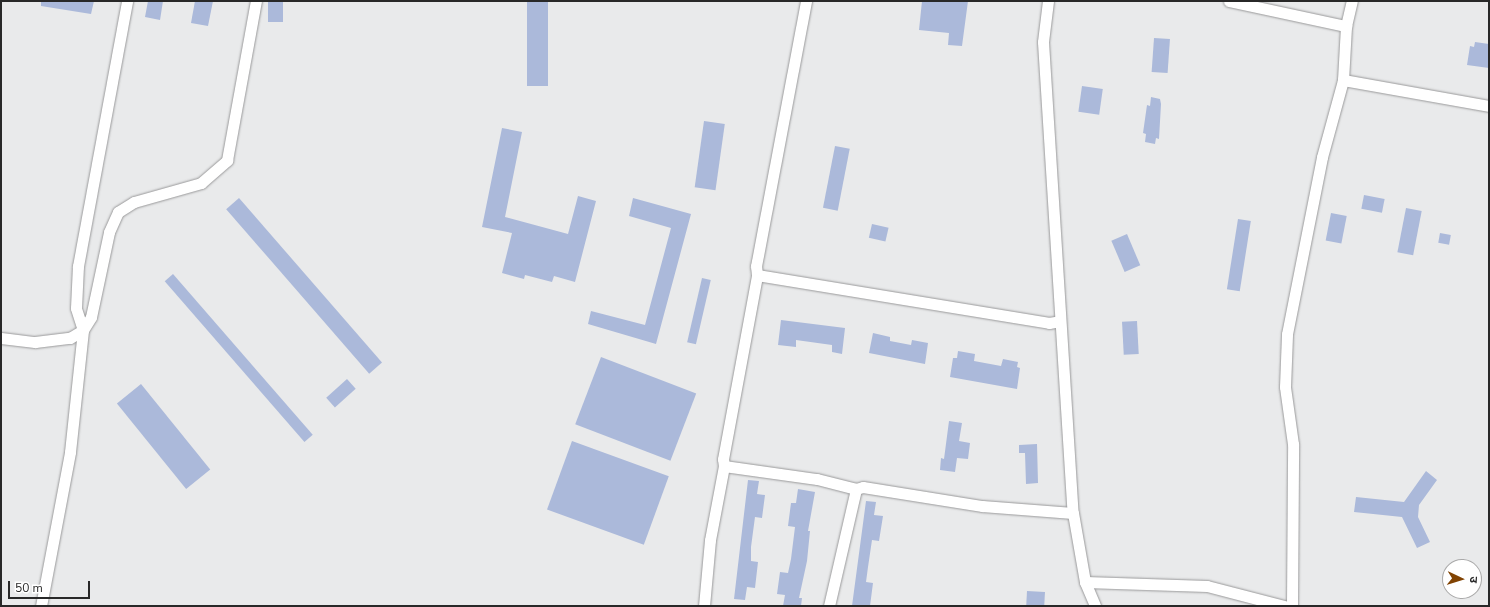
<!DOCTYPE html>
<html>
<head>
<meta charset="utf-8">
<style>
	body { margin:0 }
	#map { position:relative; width:1490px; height:607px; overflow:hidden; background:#e9eaeb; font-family:"Nunito Sans","Noto Sans Devanagari",sans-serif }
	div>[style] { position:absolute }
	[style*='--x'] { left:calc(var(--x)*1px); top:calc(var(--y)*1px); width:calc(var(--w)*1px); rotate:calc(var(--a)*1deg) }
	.building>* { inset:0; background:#abb9da; transform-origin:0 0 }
	.roads { filter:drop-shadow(0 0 1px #99999a) drop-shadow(0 0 1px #99999a) }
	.minor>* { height:11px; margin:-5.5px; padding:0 5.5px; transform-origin:5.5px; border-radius:5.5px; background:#fff }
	span { translate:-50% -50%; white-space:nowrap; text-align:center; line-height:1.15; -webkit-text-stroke:4px #fff; paint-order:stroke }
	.frame { position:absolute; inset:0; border:2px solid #282828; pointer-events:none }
	.north { position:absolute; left:1442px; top:559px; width:40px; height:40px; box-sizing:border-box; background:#fff; border:1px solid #a9a9a9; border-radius:50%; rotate:94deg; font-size:11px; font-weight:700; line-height:16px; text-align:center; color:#282828 }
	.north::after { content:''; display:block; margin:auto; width:14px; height:18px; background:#814303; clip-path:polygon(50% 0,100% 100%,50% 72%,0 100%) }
	.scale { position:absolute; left:8px; top:581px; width:82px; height:18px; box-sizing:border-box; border:2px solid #282828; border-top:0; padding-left:5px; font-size:12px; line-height:14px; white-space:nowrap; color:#282828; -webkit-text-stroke:3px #fff; paint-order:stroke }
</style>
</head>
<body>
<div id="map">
	<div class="building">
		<div style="clip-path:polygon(41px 1px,94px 1px,91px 14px,41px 6px)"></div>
		<div style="clip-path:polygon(148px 1px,163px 1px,160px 20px,145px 17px)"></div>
		<div style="clip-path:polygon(195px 1px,213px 1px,208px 26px,191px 23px)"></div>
		<div style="left:268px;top:1px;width:15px;height:21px"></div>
		<div style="left:527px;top:1px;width:21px;height:85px"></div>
		<div style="clip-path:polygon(922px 1px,968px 1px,962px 46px,948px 45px,949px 33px,919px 30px)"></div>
		<div style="left:1154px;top:38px;width:16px;height:34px;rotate:4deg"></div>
		<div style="clip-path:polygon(1475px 42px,1489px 44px,1489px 68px,1467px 65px,1470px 46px,1474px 47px)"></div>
		<div style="left:1082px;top:86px;width:21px;height:26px;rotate:8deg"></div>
		<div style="clip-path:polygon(1151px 97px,1160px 99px,1161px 104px,1159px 139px,1156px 138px,1155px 144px,1145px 142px,1146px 134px,1143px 133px,1147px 105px,1150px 106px)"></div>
		<div style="left:704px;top:121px;width:21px;height:67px;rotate:8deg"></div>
		<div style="clip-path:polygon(502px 128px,522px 132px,505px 217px,568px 234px,578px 196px,596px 201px,575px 282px,554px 276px,552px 282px,525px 275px,524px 279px,502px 273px,512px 233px,482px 227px)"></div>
		<div style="left:835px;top:146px;width:15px;height:63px;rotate:11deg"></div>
		<div style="left:1364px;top:195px;width:21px;height:14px;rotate:11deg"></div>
		<div style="left:239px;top:198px;width:218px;height:17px;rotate:49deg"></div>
		<div style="clip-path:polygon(633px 198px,691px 214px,656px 344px,588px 324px,591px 311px,645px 325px,671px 228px,629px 216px)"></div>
		<div style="left:1406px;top:208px;width:16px;height:45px;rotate:11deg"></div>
		<div style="left:1331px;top:213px;width:16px;height:28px;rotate:11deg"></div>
		<div style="left:1238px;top:219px;width:13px;height:71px;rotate:9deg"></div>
		<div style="left:872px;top:224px;width:17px;height:14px;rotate:13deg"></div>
		<div style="left:1440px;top:233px;width:11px;height:10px;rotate:10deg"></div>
		<div style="left:1127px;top:234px;width:34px;height:17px;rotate:67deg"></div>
		<div style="left:173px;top:274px;width:213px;height:11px;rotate:49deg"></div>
		<div style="left:702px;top:278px;width:9px;height:66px;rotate:13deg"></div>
		<div style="clip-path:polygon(781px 320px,845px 328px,842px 354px,832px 352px,832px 345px,796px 340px,796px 347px,778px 345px)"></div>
		<div style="left:1137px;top:321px;width:33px;height:15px;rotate:87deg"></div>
		<div style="clip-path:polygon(873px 333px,890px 337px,890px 341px,911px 345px,912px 340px,928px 343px,925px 364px,869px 353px)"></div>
		<div style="clip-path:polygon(958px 351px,975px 354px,974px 361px,1001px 366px,1003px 359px,1018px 362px,1017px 367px,1020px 368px,1017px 389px,950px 377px,953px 358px,957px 358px)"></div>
		<div style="left:601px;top:357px;width:102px;height:72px;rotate:21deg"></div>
		<div style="left:347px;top:379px;width:13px;height:28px;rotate:48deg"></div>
		<div style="left:141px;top:384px;width:110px;height:31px;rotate:51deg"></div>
		<div style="clip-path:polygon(949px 421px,962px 423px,959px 441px,970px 443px,968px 459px,957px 458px,955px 472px,940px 470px,941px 458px,944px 459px)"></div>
		<div style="left:572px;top:441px;width:103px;height:73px;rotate:20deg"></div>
		<div style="clip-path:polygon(1037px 444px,1038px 483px,1026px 484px,1025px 453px,1019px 453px,1019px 445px)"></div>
		<div style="clip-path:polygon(1426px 471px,1437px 480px,1419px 505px,1418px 517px,1430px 542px,1417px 548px,1402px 517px,1354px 512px,1356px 497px,1404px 502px)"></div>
		<div style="clip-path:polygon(748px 480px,759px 481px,757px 494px,765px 495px,762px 518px,755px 517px,751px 547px,751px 561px,758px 562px,755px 588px,747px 587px,745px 600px,734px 599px)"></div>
		<div style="clip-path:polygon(798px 489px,815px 492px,808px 531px,810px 531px,807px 561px,799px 598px,802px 598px,801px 606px,783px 606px,785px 595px,777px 594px,780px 572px,788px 573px,791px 559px,795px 527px,788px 526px,791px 503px,796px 503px)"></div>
		<div style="clip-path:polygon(866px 501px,876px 502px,874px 515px,883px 516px,879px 541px,872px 540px,868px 567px,866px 582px,873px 583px,870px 606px,852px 606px)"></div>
		<div style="left:1027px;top:591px;width:18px;height:15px;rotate:3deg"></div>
	</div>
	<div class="roads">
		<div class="minor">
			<div style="--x:1048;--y:1;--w:41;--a:97"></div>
			<div style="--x:1043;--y:42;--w:472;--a:86.4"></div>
			<div style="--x:1073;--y:513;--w:70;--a:80.1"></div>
			<div style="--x:1085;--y:582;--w:26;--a:67"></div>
			<div style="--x:1229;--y:1;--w:120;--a:12.1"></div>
			<div style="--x:1343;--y:80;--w:148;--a:10.1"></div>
			<div style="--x:757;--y:275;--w:296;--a:9.3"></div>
			<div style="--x:1049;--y:323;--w:11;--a:-10"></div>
			<div style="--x:1;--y:338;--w:34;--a:7"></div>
			<div style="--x:35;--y:342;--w:35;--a:-7"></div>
			<div style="--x:70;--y:338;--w:15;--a:-32"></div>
			<div style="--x:83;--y:330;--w:15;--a:-58"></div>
			<div style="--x:91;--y:317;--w:87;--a:-78"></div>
			<div style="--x:109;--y:232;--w:22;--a:-66"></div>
			<div style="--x:118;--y:212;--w:19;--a:-32"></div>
			<div style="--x:134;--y:202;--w:70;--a:-15.8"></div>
			<div style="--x:201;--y:183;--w:35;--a:-41"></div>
			<div style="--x:227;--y:160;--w:162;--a:-79.7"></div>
			<div style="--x:724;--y:466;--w:7;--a:-98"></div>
			<div style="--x:723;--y:459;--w:187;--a:-79.5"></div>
			<div style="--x:757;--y:275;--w:9;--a:-96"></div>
			<div style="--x:756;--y:266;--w:270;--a:-79.3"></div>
			<div style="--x:1085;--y:582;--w:122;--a:1.9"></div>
			<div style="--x:1207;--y:586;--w:80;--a:14.6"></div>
			<div style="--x:41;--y:606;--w:157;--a:-79.3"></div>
			<div style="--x:70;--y:452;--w:123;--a:-83.9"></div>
			<div style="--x:83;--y:330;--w:23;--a:-108"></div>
			<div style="--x:76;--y:308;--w:42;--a:-87.3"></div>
			<div style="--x:78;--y:266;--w:269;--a:-79.5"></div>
			<div style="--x:704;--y:606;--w:66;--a:-84.8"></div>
			<div style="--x:710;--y:540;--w:75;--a:-79.3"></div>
			<div style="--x:724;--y:466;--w:94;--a:8"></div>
			<div style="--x:817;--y:479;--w:40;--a:14.4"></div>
			<div style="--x:856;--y:489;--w:7;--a:-16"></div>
			<div style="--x:863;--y:487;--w:121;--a:9.1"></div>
			<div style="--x:982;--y:506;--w:91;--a:4.4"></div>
			<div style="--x:829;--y:606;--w:120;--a:-77"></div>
			<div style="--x:1292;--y:606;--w:162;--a:-89.6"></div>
			<div style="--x:1293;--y:444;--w:58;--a:-98"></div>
			<div style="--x:1285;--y:387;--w:53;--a:-87.8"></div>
			<div style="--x:1287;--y:334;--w:180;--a:-78.8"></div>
			<div style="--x:1322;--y:157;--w:80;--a:-74.7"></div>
			<div style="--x:1343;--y:80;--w:54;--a:-86.8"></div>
			<div style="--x:1346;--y:26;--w:26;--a:-77"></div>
		</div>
	</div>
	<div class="frame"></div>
	<div class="north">उ</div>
	<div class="scale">50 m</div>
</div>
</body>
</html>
